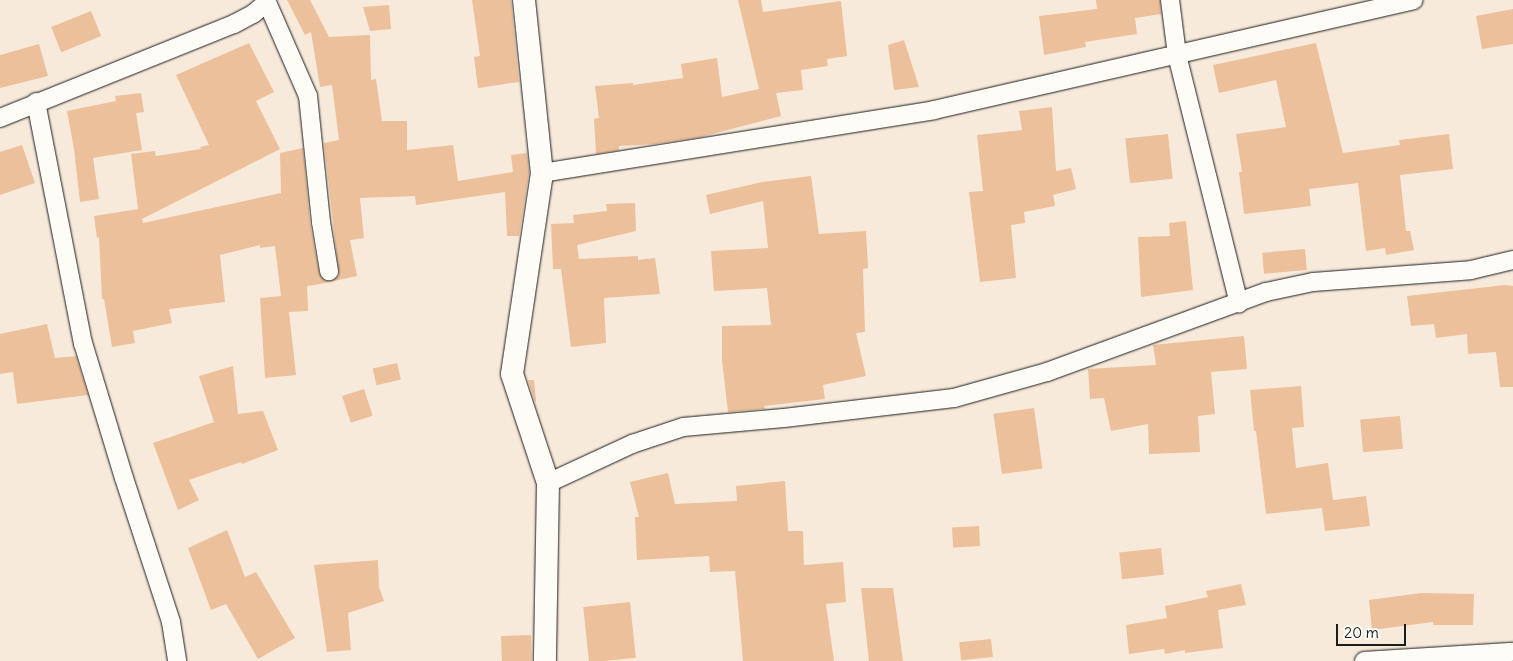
<!DOCTYPE html>
<html>
<head>
<meta charset="utf-8">
<style>
	body { margin:0 }
	#map { position:relative; width:1513px; height:661px; overflow:hidden; background:#f8eadb; font-family:Delius,sans-serif }
	div>[style] { position:absolute }
	[style*='--x'] { left:calc(var(--x)*1px); top:calc(var(--y)*1px); width:calc(var(--w)*1px); rotate:calc(var(--a)*1deg) }
	.building>* { inset:0; background:#ecc09b; transform-origin:0 0 }
	.roads { filter:drop-shadow(0 0 1px #1c1c1c) drop-shadow(0 0 1px #1c1c1c) }
	.minor>* { height:18px; margin:-9px; padding:0 9px; transform-origin:9px; border-radius:9px; background:#fdfcf7 }
	.tertiary>* { height:22px; margin:-11px; padding:0 11px; transform-origin:11px; border-radius:11px; background:#fdfcf7 }
	span { translate:-50% -50%; white-space:nowrap; text-align:center; line-height:1.15; -webkit-text-stroke:4.5px #fdfcf7; paint-order:stroke }
	.scale { position:absolute; left:1336px; top:624px; width:70px; height:22px; box-sizing:border-box; border:2px solid #1c1c1c; border-top:0; padding-left:6px; font-size:15px; line-height:18px; white-space:nowrap; color:#1c1c1c; -webkit-text-stroke:4px #fdfcf7; paint-order:stroke }
</style>
</head>
<body>
<div id="map">
	<div class="building">
		<div style="clip-path:polygon(287px 0,310px 0,329px 37px,370px 35px,371px 80px,376px 79px,382px 121px,407px 121px,407px 150px,453px 145px,458px 181px,513px 172px,511px 155px,527px 153px,529px 173px,519px 236px,507px 236px,505px 192px,416px 205px,415px 196px,360px 198px,364px 238px,350px 240px,357px 276px,315px 285px,307px 286px,308px 311px,289px 312px,296px 375px,265px 378px,260px 298px,281px 296px,275px 246px,260px 248px,260px 245px,220px 255px,225px 302px,169px 309px,172px 323px,133px 331px,135px 343px,112px 347px,104px 299px,102px 299px,99px 237px,97px 238px,94px 216px,138px 209px,131px 154px,155px 151px,156px 156px,201px 149px,200px 147px,209px 145px,176px 75px,249px 43px,274px 92px,256px 101px,280px 149px,142px 219px,143px 223px,281px 193px,280px 153px,303px 148px,310px 223px,319px 273px,326px 281px,335px 279px,339px 275px,324px 143px,339px 140px,332px 85px,320px 87px,311px 32px,305px 35px)"></div>
		<div style="clip-path:polygon(472px 0,511px 0,519px 82px,478px 88px,474px 57px,480px 56px)"></div>
		<div style="clip-path:polygon(738px 0,761px 0,763px 12px,841px 1px,847px 56px,827px 59px,828px 66px,801px 70px,803px 90px,776px 93px,781px 116px,701px 137px,655px 144px,619px 146px,619px 150px,596px 154px,594px 119px,599px 118px,595px 86px,633px 83px,633px 85px,683px 78px,681px 64px,717px 58px,722px 97px,759px 89px)"></div>
		<div style="clip-path:polygon(1096px 0,1160px 0,1161px 14px,1135px 18px,1137px 34px,1085px 42px,1086px 47px,1044px 55px,1039px 16px,1097px 9px)"></div>
		<div style="clip-path:polygon(389px 5px,391px 29px,370px 31px,363px 7px)"></div>
		<div style="clip-path:polygon(1513px 9px,1513px 44px,1482px 49px,1476px 16px)"></div>
		<div style="left:91px;top:11px;width:27px;height:43px;rotate:68deg"></div>
		<div style="clip-path:polygon(904px 40px,919px 87px,894px 90px,888px 45px)"></div>
		<div style="clip-path:polygon(1316px 43px,1343px 153px,1400px 145px,1399px 140px,1449px 134px,1453px 169px,1400px 175px,1406px 231px,1410px 231px,1414px 250px,1386px 255px,1385px 248px,1366px 251px,1358px 183px,1309px 189px,1311px 206px,1244px 214px,1239px 172px,1242px 172px,1236px 134px,1286px 127px,1276px 80px,1219px 93px,1213px 65px)"></div>
		<div style="clip-path:polygon(39px 44px,48px 76px,0 88px,0 55px)"></div>
		<div style="clip-path:polygon(141px 93px,144px 112px,136px 113px,142px 150px,93px 158px,99px 199px,80px 202px,74px 149px,67px 111px,116px 101px,115px 96px)"></div>
		<div style="clip-path:polygon(1052px 107px,1056px 171px,1071px 168px,1076px 189px,1053px 195px,1055px 206px,1024px 212px,1025px 223px,1011px 225px,1016px 278px,980px 282px,969px 192px,983px 191px,977px 135px,1022px 130px,1019px 111px)"></div>
		<div style="left:1168px;top:134px;width:45px;height:43px;rotate:84deg"></div>
		<div style="clip-path:polygon(22px 145px,35px 183px,0 195px,0 152px)"></div>
		<div style="clip-path:polygon(811px 176px,819px 234px,866px 231px,868px 268px,863px 269px,865px 332px,856px 333px,866px 376px,823px 385px,825px 399px,764px 406px,765px 409px,728px 412px,722px 360px,722px 326px,771px 325px,767px 288px,714px 291px,711px 251px,768px 248px,763px 201px,710px 214px,706px 195px,762px 182px)"></div>
		<div style="clip-path:polygon(635px 203px,636px 231px,577px 245px,579px 259px,638px 256px,638px 260px,655px 258px,660px 294px,604px 298px,606px 343px,571px 347px,561px 269px,553px 269px,551px 224px,574px 223px,573px 215px,607px 211px,606px 204px)"></div>
		<div style="clip-path:polygon(1186px 221px,1193px 290px,1141px 297px,1138px 237px,1170px 236px,1169px 223px)"></div>
		<div style="left:1305px;top:249px;width:21px;height:43px;rotate:85deg"></div>
		<div style="clip-path:polygon(1505px 285px,1513px 286px,1513px 387px,1500px 387px,1496px 352px,1468px 354px,1467px 334px,1436px 338px,1434px 324px,1411px 326px,1407px 296px)"></div>
		<div style="clip-path:polygon(47px 324px,55px 358px,76px 356px,88px 395px,17px 404px,13px 372px,0 374px,0 334px)"></div>
		<div style="clip-path:polygon(1244px 336px,1247px 369px,1211px 372px,1215px 414px,1198px 416px,1200px 452px,1149px 454px,1148px 424px,1111px 431px,1104px 398px,1090px 399px,1088px 369px,1156px 365px,1153px 345px)"></div>
		<div style="left:397px;top:363px;width:17px;height:25px;rotate:77deg"></div>
		<div style="clip-path:polygon(233px 366px,238px 414px,263px 411px,278px 450px,242px 464px,241px 462px,189px 480px,199px 500px,178px 510px,153px 443px,214px 422px,199px 376px)"></div>
		<div style="clip-path:polygon(528px 380px,534px 380px,536px 401px,535px 402px)"></div>
		<div style="clip-path:polygon(1301px 386px,1304px 427px,1292px 428px,1296px 468px,1328px 463px,1333px 500px,1366px 496px,1370px 526px,1325px 531px,1322px 508px,1266px 514px,1256px 431px,1254px 431px,1250px 390px)"></div>
		<div style="left:364px;top:389px;width:28px;height:23px;rotate:72deg"></div>
		<div style="left:1034px;top:408px;width:61px;height:41px;rotate:82deg"></div>
		<div style="left:1400px;top:416px;width:33px;height:40px;rotate:85deg"></div>
		<div style="clip-path:polygon(668px 473px,675px 504px,737px 501px,736px 486px,785px 481px,788px 531px,803px 531px,804px 565px,843px 562px,846px 602px,826px 604px,834px 661px,743px 661px,735px 571px,710px 572px,709px 556px,637px 560px,635px 517px,639px 517px,630px 482px)"></div>
		<div style="left:979px;top:526px;width:20px;height:27px;rotate:87deg"></div>
		<div style="clip-path:polygon(227px 530px,245px 577px,256px 572px,295px 638px,258px 659px,226px 604px,211px 610px,188px 548px)"></div>
		<div style="left:1161px;top:548px;width:27px;height:42px;rotate:84deg"></div>
		<div style="clip-path:polygon(378px 560px,379px 587px,384px 601px,348px 613px,351px 650px,327px 652px,314px 565px)"></div>
		<div style="clip-path:polygon(1241px 584px,1246px 605px,1218px 610px,1223px 648px,1185px 653px,1185px 650px,1165px 654px,1164px 649px,1129px 654px,1126px 625px,1167px 618px,1165px 606px,1208px 597px,1206px 591px)"></div>
		<div style="clip-path:polygon(861px 588px,893px 588px,903px 661px,869px 661px)"></div>
		<div style="clip-path:polygon(1421px 593px,1474px 594px,1473px 625px,1433px 625px,1433px 622px,1372px 630px,1369px 600px)"></div>
		<div style="left:630px;top:602px;width:56px;height:47px;rotate:84deg"></div>
		<div style="left:531px;top:635px;width:26px;height:30px;rotate:88deg"></div>
		<div style="left:991px;top:639px;width:18px;height:32px;rotate:84deg"></div>
	</div>
	<div class="roads">
		<div class="minor">
			<div style="--x:266;--y:0;--w:105;--a:66.4"></div>
			<div style="--x:308;--y:96;--w:127;--a:84.1"></div>
			<div style="--x:321;--y:222;--w:50;--a:80.7"></div>
			<div style="--x:1170;--y:0;--w:55;--a:82.7"></div>
			<div style="--x:1177;--y:55;--w:256;--a:76"></div>
			<div style="--x:36;--y:102;--w:246;--a:79"></div>
			<div style="--x:83;--y:343;--w:141;--a:73.1"></div>
			<div style="--x:124;--y:478;--w:151;--a:71.9"></div>
			<div style="--x:171;--y:622;--w:39;--a:81"></div>
			<div style="--x:0;--y:118;--w:252;--a:-21.9"></div>
			<div style="--x:234;--y:24;--w:21;--a:-28"></div>
			<div style="--x:253;--y:14;--w:17;--a:-40"></div>
			<div style="--x:542;--y:173;--w:397;--a:-9.1"></div>
			<div style="--x:934;--y:110;--w:492;--a:-12.9"></div>
			<div style="--x:548;--y:483;--w:93;--a:-24.9"></div>
			<div style="--x:632;--y:444;--w:54;--a:-18.4"></div>
			<div style="--x:683;--y:427;--w:101;--a:-5.1"></div>
			<div style="--x:784;--y:418;--w:171;--a:-6.7"></div>
			<div style="--x:954;--y:398;--w:97;--a:-15.6"></div>
			<div style="--x:1047;--y:372;--w:233;--a:-20.1"></div>
			<div style="--x:1266;--y:292;--w:48;--a:-12"></div>
			<div style="--x:1313;--y:282;--w:158;--a:-4.3"></div>
			<div style="--x:1471;--y:270;--w:43;--a:-13.4"></div>
			<div style="--x:1364;--y:661;--w:149;--a:-3.5"></div>
		</div>
		<div class="tertiary">
			<div style="--x:524;--y:0;--w:174;--a:84.1"></div>
			<div style="--x:542;--y:173;--w:203;--a:98.5"></div>
			<div style="--x:512;--y:374;--w:115;--a:71.7"></div>
			<div style="--x:548;--y:483;--w:178;--a:91"></div>
		</div>
	</div>
	<div class="scale">20 m</div>
</div>
</body>
</html>
